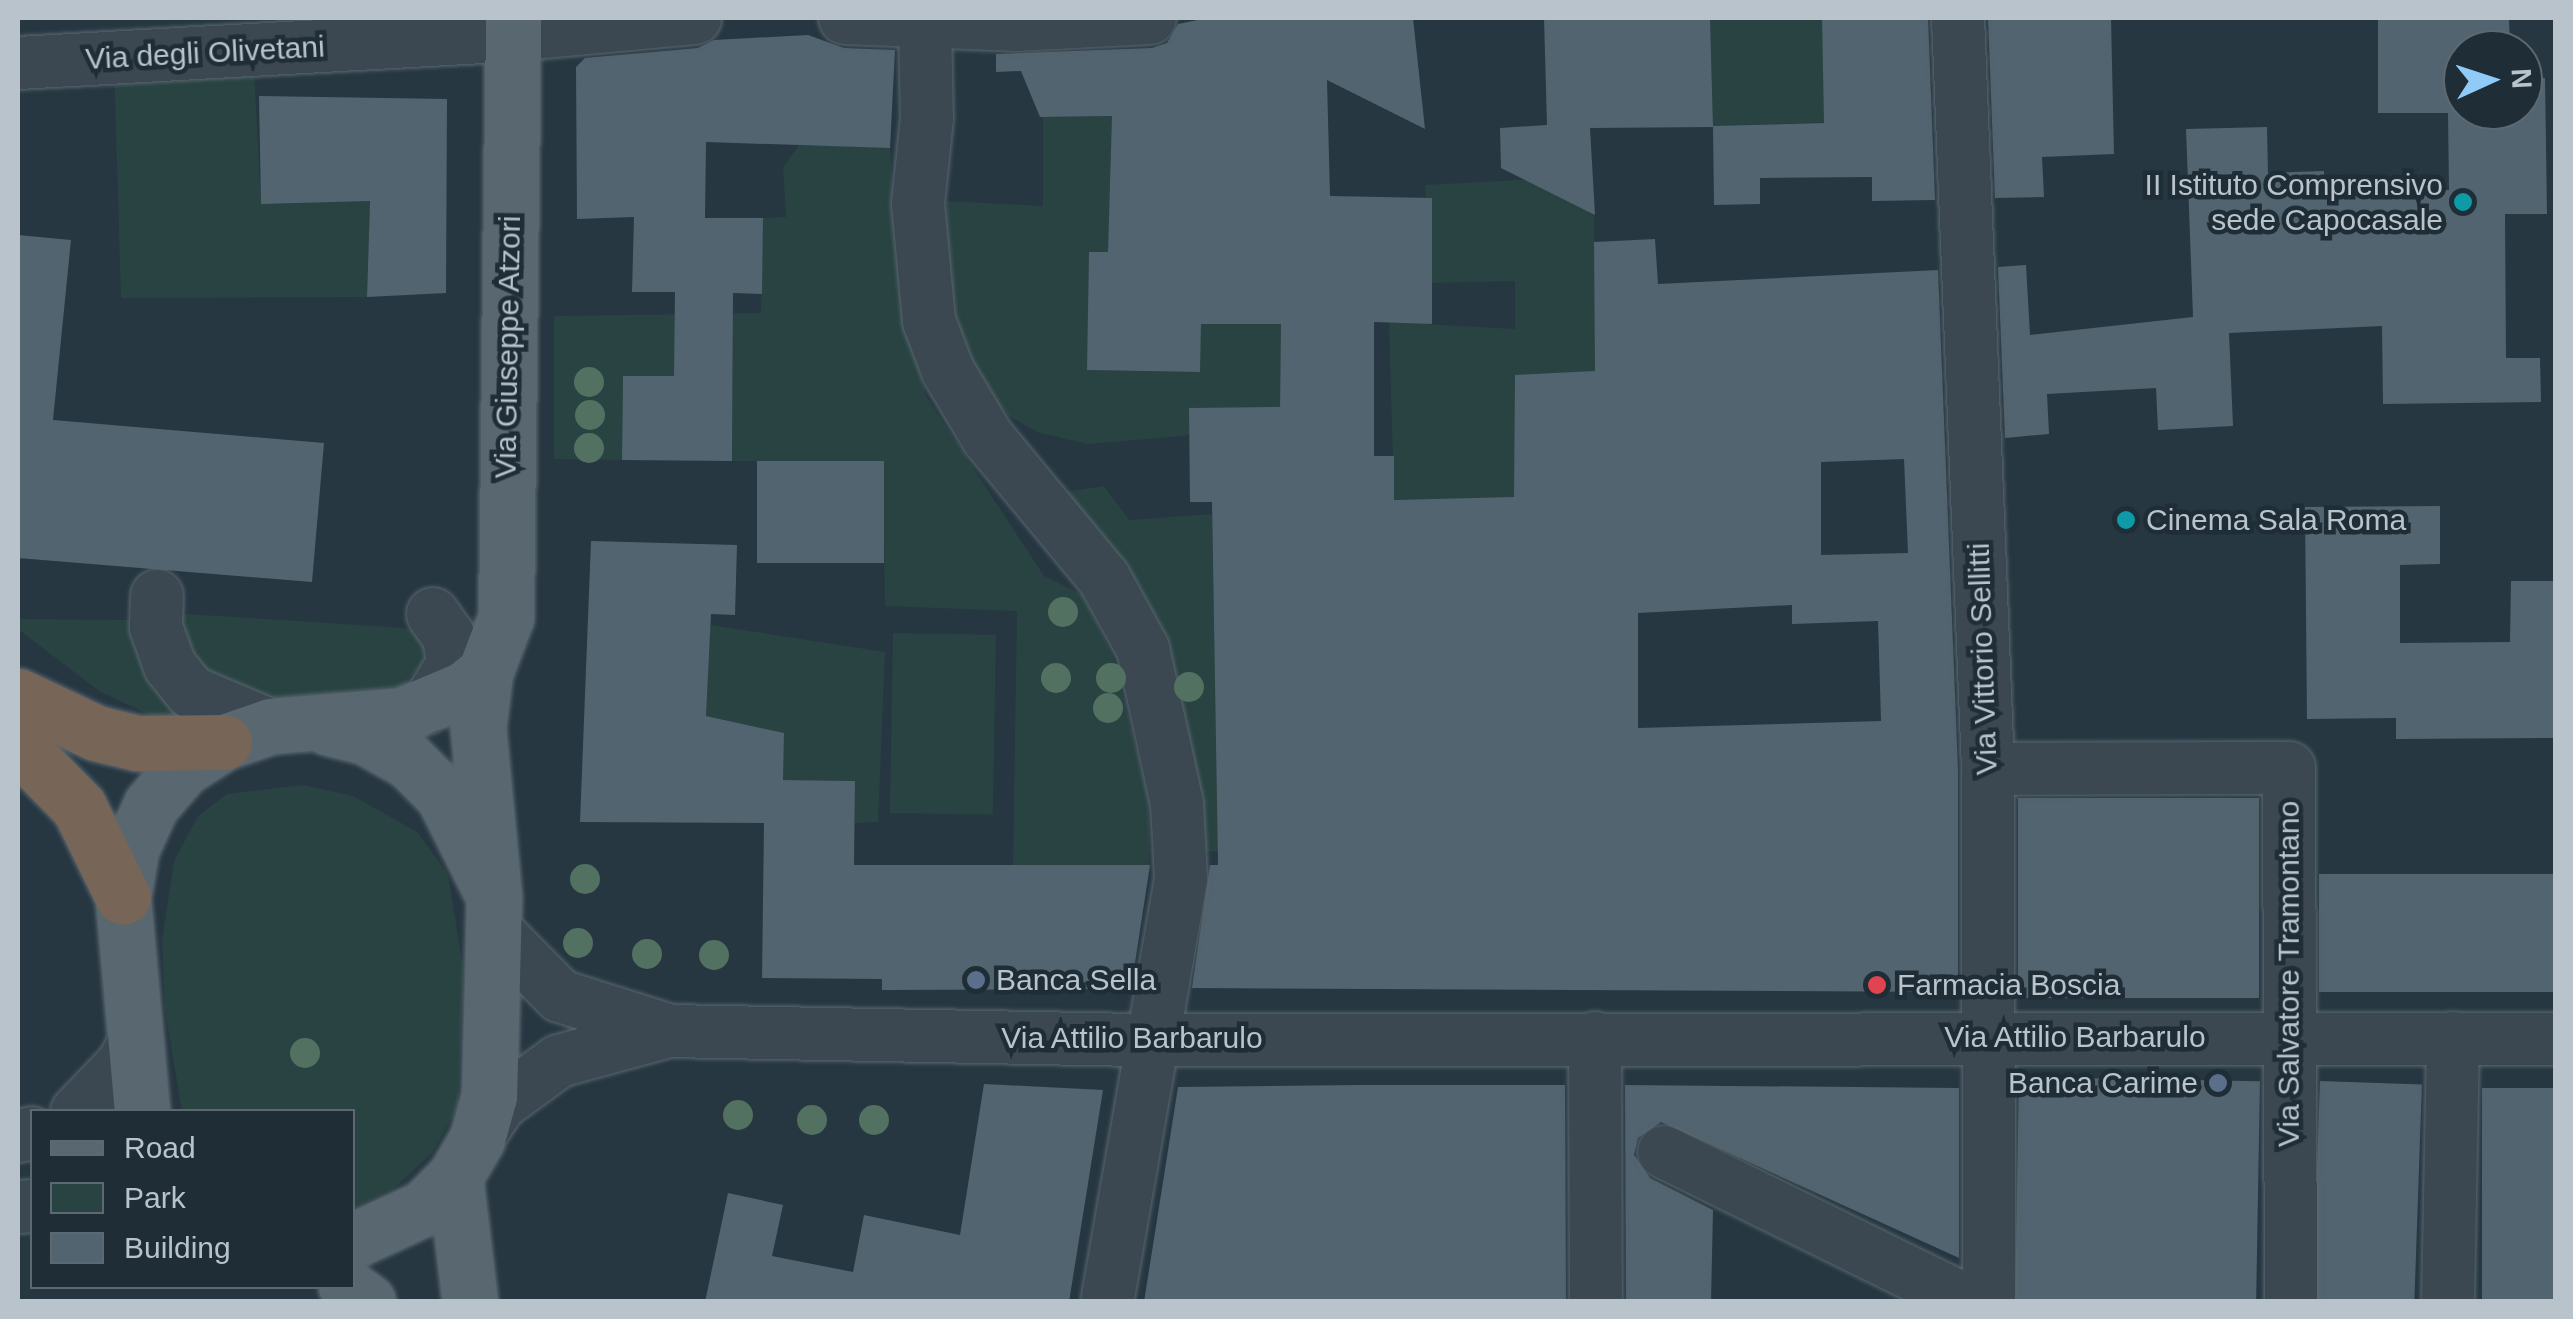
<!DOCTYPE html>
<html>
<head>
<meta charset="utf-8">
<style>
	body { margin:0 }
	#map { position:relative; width:2573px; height:1319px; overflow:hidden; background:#263742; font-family:Helvetica,sans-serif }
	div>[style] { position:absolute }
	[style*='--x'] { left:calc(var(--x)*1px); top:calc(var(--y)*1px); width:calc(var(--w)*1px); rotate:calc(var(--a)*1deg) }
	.green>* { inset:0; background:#284341; transform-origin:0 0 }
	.building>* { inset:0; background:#52646f; transform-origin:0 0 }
	.roads { filter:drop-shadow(0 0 2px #59666f) drop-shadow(0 0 2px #59666f) }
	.minor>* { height:52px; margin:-26px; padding:0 26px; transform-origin:26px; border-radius:26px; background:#3b4851 }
	.major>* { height:55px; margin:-27.5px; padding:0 27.5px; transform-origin:27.5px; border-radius:27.5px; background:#596771 }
	.highway>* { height:55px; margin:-27.5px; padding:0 27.5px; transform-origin:27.5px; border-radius:27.5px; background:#776558 }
	.trees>* { width:30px; height:30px; margin:-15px; border-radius:50%; background:#527160 }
	.dots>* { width:28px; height:28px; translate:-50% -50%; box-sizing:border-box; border:5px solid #1f2d37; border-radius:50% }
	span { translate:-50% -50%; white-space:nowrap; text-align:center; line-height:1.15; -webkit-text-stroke:9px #1f2d37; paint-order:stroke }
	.street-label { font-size:30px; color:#b8c3cb }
	.poi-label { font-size:30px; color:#b8c3cb }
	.right { translate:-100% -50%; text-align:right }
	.left { translate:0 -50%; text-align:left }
	.frame { position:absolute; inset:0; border:20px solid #b8c3cb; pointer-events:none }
	.legend { position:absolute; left:30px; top:1109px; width:325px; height:180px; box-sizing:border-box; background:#1f2d37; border:2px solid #5c6972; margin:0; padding:12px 18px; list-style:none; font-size:30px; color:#b8c3cb }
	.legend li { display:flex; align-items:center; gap:20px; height:50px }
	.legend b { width:50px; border:2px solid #5c6972 }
	.north { position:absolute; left:2443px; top:30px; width:100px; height:100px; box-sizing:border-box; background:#1f2d37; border:2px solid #5c6972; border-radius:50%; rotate:87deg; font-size:28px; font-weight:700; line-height:40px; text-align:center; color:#b8c3cb }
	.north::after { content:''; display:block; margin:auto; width:35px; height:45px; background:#90cbf8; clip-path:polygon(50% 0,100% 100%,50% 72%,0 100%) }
</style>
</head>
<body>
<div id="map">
	<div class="green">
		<div style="clip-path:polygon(1710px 18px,1822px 18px,1824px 83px,1835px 122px,1713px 126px)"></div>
		<div style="clip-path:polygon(253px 50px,261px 203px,370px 200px,367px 297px,121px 298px,114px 60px)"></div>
		<div style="clip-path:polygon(1114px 116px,1108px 252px,1089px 253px,1088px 370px,1199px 372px,1201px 324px,1341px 324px,1280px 372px,1280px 407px,1183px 436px,1088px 444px,1037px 432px,1009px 416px,966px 365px,951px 321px,946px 201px,1043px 206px,1043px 117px)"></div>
		<div style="clip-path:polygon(800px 144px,890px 148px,899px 288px,926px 396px,1044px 576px,1083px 595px,1113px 657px,1149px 801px,1149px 865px,1013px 866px,1017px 611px,885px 606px,883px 462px,732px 461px,733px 334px,674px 376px,623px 376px,622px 460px,554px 459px,554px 316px,761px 313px,763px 218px,786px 217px,783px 167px)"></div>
		<div style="clip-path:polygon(1593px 176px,1598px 424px,1520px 499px,1394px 500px,1389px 322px,1515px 329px,1515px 281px,1430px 283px,1425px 185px)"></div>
		<div style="clip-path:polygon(1104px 486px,1129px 520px,1212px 514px,1218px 851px,1181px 854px,1162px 717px,1038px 496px)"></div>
		<div style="clip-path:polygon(171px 613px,421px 629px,425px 645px,422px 664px,402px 686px,260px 701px,188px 661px)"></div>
		<div style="clip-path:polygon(18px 619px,129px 620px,134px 639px,217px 722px,152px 716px,99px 691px,18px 629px)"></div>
		<div style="clip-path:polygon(710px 625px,885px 652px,878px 822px,855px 823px,855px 781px,783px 780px,783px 733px,706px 716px)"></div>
		<div style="left:893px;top:633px;width:103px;height:180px;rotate:1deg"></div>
		<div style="clip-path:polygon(303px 785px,353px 796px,417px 832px,448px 874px,463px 968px,458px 1107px,432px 1153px,393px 1189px,353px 1208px,352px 1112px,182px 1111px,165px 1010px,162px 941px,174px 861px,198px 816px,227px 794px)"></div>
	</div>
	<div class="building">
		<div style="clip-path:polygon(evenodd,1207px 18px,1413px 18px,1425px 129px,1327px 80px,1330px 196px,1432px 198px,1432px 324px,1374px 322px,1374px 456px,1394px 456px,1394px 500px,1514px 497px,1515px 375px,1595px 371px,1594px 242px,1655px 239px,1658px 284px,1938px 270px,1958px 770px,1958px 992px,1192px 988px,1210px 865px,1218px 865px,1212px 502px,1190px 502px,1189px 408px,1280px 407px,1281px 324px,1201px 324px,1200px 372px,1087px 370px,1089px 252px,1108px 252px,1112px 116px,1040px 117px,1021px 71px,996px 72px,996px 54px,1152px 48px,1167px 43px,1178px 24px,1207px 18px,1904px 459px,1908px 553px,1821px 555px,1821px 462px,1904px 459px,1207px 18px,1792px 605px,1792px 624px,1878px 621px,1881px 721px,1638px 728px,1638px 613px,1792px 605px)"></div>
		<div style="clip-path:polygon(1544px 18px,1710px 18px,1713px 126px,1824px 123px,1822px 18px,1928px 18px,1935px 200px,1872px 201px,1872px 177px,1760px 178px,1760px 204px,1714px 205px,1713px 127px,1590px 128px,1595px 215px,1501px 168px,1500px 128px,1547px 125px)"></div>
		<div style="clip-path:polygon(1988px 18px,2111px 18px,2114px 154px,2042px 157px,2044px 197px,1995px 198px)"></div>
		<div style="clip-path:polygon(2378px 18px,2509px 18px,2510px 50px,2463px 50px,2463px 110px,2523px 110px,2523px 78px,2545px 78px,2547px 214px,2505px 214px,2506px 358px,2540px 358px,2541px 402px,2383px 404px,2382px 326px,2229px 333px,2233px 426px,2158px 430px,2156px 388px,2047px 394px,2049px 434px,2005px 438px,1998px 267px,2026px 265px,2030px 335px,2193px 317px,2186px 129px,2267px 127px,2268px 173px,2324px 171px,2324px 191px,2449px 190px,2448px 113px,2378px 113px)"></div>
		<div style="clip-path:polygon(808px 35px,844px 48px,895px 50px,890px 148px,706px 142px,705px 218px,763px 218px,762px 294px,733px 293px,732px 461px,622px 460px,623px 376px,674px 376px,675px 292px,632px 292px,634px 217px,577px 219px,576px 67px,585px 58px,698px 48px,714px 40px)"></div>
		<div style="clip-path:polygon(259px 96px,447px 99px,446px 293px,367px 297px,370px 201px,261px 204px)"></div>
		<div style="clip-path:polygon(18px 235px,71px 240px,53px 420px,324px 443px,312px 582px,18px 558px)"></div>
		<div style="left:757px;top:461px;width:127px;height:102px"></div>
		<div style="clip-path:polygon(2440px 506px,2440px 564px,2400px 565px,2400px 643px,2510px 642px,2511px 581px,2556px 581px,2556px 738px,2396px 739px,2396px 718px,2307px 719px,2305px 507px)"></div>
		<div style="clip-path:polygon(591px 541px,737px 545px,735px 615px,711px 614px,706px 716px,784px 733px,783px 780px,855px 781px,854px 865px,1150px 865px,1131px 989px,882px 990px,882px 979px,762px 978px,764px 823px,580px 822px)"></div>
		<div style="left:2259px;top:798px;width:200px;height:241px;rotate:90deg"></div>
		<div style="left:2319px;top:874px;width:237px;height:118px"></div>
		<div style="left:2019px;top:1077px;width:241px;height:222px;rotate:1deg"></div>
		<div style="left:2320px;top:1081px;width:102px;height:221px;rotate:2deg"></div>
		<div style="clip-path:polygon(984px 1084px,1103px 1090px,1069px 1302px,705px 1302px,728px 1193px,783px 1205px,772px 1256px,853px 1272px,864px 1215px,960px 1235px)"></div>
		<div style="clip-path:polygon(1357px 1085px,1565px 1085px,1566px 1302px,1144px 1302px,1178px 1087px)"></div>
		<div style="clip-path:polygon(1625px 1085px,1959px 1088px,1959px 1258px,1661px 1122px,1638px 1138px,1634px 1155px,1650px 1178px,1713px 1210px,1711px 1302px,1626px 1302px)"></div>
		<div style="left:2482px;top:1088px;width:74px;height:214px"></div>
	</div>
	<div class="roads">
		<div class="minor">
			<div style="--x:845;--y:18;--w:173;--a:2.3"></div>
			<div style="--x:1018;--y:25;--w:132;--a:-3"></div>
			<div style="--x:1958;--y:18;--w:752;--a:87.71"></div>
			<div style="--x:1988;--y:769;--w:533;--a:89.89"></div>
			<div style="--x:925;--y:25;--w:93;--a:88.8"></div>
			<div style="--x:927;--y:118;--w:86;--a:96"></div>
			<div style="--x:918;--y:204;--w:118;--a:84.6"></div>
			<div style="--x:929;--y:321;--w:53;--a:69.2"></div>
			<div style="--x:948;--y:371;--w:78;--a:59.2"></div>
			<div style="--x:988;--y:438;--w:182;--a:50.4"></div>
			<div style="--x:1104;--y:578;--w:81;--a:61.2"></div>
			<div style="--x:1143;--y:649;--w:159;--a:77.6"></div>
			<div style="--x:1177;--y:804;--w:75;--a:86.9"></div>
			<div style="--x:1181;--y:879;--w:429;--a:99.9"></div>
			<div style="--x:18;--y:63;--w:496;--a:-3.2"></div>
			<div style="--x:513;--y:35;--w:183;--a:-5.3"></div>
			<div style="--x:157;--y:596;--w:31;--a:92"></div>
			<div style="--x:156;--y:627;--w:41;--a:70.3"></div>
			<div style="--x:170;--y:666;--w:33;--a:51"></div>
			<div style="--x:191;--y:692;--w:87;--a:23"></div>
			<div style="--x:426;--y:708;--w:52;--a:-58.5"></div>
			<div style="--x:453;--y:664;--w:27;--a:-98"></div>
			<div style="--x:449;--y:637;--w:28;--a:-125"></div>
			<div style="--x:1988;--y:769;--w:301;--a:-0.2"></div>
			<div style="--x:2289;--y:768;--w:534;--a:89.79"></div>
			<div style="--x:495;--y:930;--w:93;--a:45.4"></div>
			<div style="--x:560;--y:996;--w:112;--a:17.6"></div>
			<div style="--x:1595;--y:1038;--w:264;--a:89.8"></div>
			<div style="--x:77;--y:1112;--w:68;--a:-46.2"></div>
			<div style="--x:124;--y:1063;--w:28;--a:-64"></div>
			<div style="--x:18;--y:1136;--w:14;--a:-12"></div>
			<div style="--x:477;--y:1139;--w:42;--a:-56.7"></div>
			<div style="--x:500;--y:1104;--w:73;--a:-36.1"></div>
			<div style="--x:559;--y:1061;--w:114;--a:-15.3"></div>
			<div style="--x:669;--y:1031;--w:485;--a:1.1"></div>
			<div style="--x:1154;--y:1040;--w:1402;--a:-0.04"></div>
			<div style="--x:1664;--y:1152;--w:340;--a:26.2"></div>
			<div style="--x:18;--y:1207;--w:14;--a:-4"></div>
			<div style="--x:2448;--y:1302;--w:264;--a:-88.9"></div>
		</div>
		<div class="major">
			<div style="--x:327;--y:727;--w:40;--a:14.4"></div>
			<div style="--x:366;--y:737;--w:49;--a:29.2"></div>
			<div style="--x:409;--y:761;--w:48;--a:45"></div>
			<div style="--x:443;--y:795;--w:114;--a:63.4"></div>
			<div style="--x:494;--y:897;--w:199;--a:91.4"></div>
			<div style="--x:489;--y:1096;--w:45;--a:105.6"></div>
			<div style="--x:477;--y:1139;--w:44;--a:120.1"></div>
			<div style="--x:455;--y:1177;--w:44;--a:135"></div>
			<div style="--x:424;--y:1208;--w:79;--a:155.4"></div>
			<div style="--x:494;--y:897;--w:170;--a:-95.4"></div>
			<div style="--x:478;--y:728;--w:56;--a:-82.9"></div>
			<div style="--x:485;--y:672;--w:59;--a:-69.1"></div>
			<div style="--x:506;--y:617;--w:599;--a:-89.33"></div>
			<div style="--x:142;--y:1112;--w:216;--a:-95.1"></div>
			<div style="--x:123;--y:897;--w:49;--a:-80.5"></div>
			<div style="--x:131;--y:849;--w:48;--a:-65.6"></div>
			<div style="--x:151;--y:805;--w:49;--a:-49.1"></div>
			<div style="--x:183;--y:768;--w:49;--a:-32.4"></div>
			<div style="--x:224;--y:742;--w:50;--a:-18.8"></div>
			<div style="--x:271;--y:726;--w:131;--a:-4.8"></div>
			<div style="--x:402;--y:715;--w:67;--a:-22.8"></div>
			<div style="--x:464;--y:689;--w:27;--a:-39"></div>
			<div style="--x:455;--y:1177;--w:126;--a:83.2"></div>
			<div style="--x:346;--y:1286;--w:27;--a:36"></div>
		</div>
		<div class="highway">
			<div style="--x:18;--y:696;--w:86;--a:25.4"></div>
			<div style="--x:96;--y:733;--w:42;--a:13.7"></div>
			<div style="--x:137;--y:743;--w:87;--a:-0.7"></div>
			<div style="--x:18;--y:745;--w:87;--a:45.5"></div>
			<div style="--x:79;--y:807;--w:100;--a:63.9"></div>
		</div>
	</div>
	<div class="trees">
		<div style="left:589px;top:382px"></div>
		<div style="left:590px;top:415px"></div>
		<div style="left:589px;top:448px"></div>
		<div style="left:1063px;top:612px"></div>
		<div style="left:1056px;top:678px"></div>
		<div style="left:1111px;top:678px"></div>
		<div style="left:1189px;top:687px"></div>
		<div style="left:1108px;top:708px"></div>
		<div style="left:585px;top:879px"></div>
		<div style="left:578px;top:943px"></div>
		<div style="left:647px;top:954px"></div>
		<div style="left:714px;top:955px"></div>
		<div style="left:305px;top:1053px"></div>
		<div style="left:738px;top:1115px"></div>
		<div style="left:812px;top:1120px"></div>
		<div style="left:874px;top:1120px"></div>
	</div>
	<div class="dots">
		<div style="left:2463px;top:202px;background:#0f9aa8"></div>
		<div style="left:2126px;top:520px;background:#0f9aa8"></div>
		<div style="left:976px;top:980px;background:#5c6f8a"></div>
		<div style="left:1877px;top:985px;background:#e0444e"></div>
		<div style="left:2218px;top:1083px;background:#5c6f8a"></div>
	</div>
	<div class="street-label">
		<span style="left:205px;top:53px;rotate:-3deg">Via degli Olivetani</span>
		<span style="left:508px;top:347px;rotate:-89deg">Via Giuseppe Atzori</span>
		<span style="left:1983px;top:659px;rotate:-92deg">Via Vittorio Sellitti</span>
		<span style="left:2289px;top:974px;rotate:-90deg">Via Salvatore Tramontano</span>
		<span style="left:2075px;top:1037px">Via Attilio Barbarulo</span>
		<span style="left:1132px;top:1038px">Via Attilio Barbarulo</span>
	</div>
	<div class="poi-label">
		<span class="right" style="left:2443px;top:202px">II Istituto Comprensivo<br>sede Capocasale</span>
		<span class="left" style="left:2146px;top:520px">Cinema Sala Roma</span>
		<span class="left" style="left:996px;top:980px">Banca Sella</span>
		<span class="left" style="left:1897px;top:985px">Farmacia Boscia</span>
		<span class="right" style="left:2198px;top:1083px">Banca Carime</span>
	</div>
	<div class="frame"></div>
	<ul class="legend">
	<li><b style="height:12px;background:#596771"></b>Road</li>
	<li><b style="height:28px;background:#284341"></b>Park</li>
	<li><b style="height:28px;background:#52646f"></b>Building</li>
	</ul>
	<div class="north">N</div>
</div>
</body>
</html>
